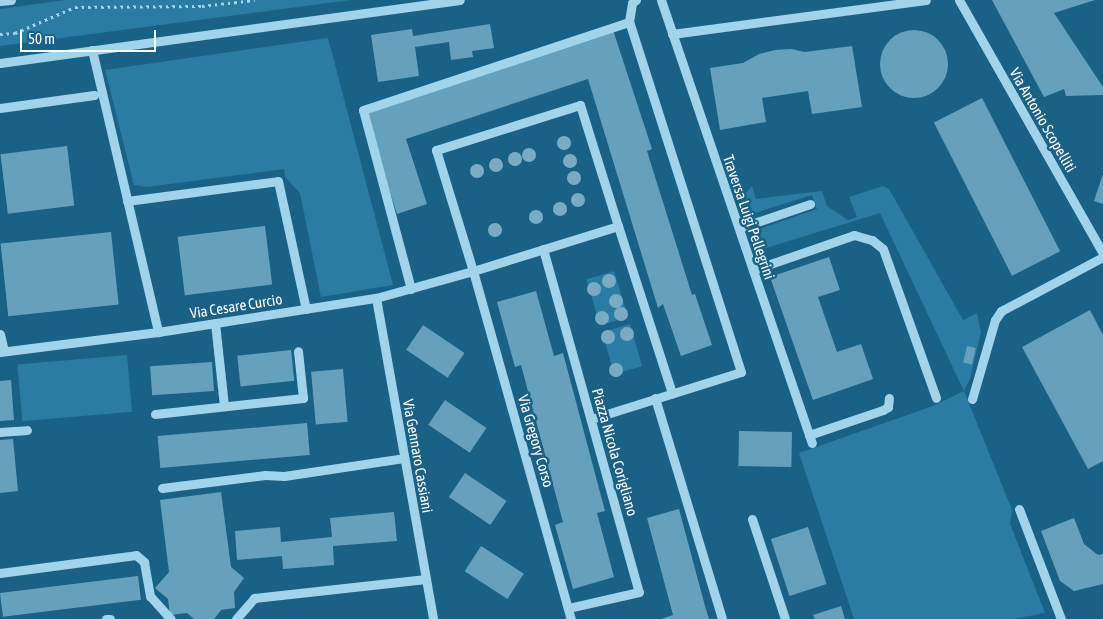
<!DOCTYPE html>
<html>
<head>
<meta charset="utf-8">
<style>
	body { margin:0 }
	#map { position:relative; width:1103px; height:619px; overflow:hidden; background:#1a6285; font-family:"Asap Condensed",sans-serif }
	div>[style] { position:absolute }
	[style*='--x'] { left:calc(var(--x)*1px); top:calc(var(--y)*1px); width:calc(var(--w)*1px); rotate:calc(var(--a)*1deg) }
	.green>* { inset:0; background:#2a7ca2; transform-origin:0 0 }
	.building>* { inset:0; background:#65a1bd; transform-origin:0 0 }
	.round { border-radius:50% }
	.path>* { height:3px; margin-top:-1.5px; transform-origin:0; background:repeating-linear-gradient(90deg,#a1d4eb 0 2.5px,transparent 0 6.5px) }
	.minor>* { height:9px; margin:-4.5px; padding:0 4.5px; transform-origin:4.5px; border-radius:4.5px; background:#a1d4eb }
	.trees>* { width:14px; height:14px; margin:-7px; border-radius:50%; background:#79acc4 }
	span { translate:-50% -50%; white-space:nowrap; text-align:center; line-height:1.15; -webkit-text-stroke:5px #1a6285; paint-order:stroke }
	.street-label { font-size:15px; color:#fff }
	.scale { position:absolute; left:20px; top:30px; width:136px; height:22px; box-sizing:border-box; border:2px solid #fff; border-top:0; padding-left:6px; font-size:15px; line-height:18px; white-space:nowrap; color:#fff; -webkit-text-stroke:4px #1a6285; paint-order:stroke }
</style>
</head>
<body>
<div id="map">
	<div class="green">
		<div style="clip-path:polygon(65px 0,351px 0,0 46px,0 9px)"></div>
		<div style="clip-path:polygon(328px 38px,393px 285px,321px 297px,300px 193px,285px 177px,284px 169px,147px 187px,134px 185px,105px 70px)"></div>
		<div style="clip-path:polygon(752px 186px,756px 199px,822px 191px,827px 206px,848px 220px,857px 217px,849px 197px,883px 186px,889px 189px,963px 320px,977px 313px,981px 332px,970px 379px,964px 391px,1012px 510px,1010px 524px,1045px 613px,1013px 619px,854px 619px,799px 453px,933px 406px,964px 391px,880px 213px,766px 248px,760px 246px,757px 239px,759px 229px,817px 209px,812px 195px,755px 213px,748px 212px,742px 197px)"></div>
		<div style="left:614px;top:271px;width:48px;height:29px;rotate:73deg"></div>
		<div style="left:630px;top:324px;width:44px;height:29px;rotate:74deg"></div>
		<div style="left:127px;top:355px;width:57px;height:110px;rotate:85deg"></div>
	</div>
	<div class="building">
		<div style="clip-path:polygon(992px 0,1095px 0,1054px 13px,1103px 87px,1103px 95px,1066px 96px,1064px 89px,1044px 97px)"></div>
		<div style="clip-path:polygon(490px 24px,494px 48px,472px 51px,473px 57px,451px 60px,449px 42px,415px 47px,419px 76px,378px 82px,371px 35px,412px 29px,413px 36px)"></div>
		<div style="clip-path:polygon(613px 30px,652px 149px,647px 151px,692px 295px,695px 294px,712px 345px,681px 356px,663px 304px,658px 308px,588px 79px,406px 139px,427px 204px,397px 214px,364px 111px)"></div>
		<div class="round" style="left:880px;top:30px;width:68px;height:68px"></div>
		<div style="clip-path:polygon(852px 46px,862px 107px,812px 114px,808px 91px,762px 98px,766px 122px,720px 130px,710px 68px,743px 63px,759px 54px,775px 50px,791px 49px,805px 52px)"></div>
		<div style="left:982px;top:98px;width:172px;height:54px;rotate:63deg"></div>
		<div style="left:67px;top:146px;width:60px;height:67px;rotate:83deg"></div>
		<div style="clip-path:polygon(1103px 174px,1103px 204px,1094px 201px)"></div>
		<div style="left:265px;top:226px;width:59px;height:88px;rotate:83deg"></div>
		<div style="left:111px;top:232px;width:73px;height:111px;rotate:84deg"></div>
		<div style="clip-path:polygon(829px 257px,840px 290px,818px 297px,837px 352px,861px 344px,873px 379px,813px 400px,770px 277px)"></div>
		<div style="clip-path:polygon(536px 291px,554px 356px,563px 353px,605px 511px,597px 513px,614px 577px,573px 589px,555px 525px,563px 522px,521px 365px,515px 367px,497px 302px)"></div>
		<div style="clip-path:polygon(1090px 310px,1103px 335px,1103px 461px,1088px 469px,1022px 347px)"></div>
		<div style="left:423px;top:325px;width:50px;height:30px;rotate:34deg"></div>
		<div style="left:967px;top:346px;width:9px;height:17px;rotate:13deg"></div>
		<div style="left:291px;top:350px;width:31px;height:54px;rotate:84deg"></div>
		<div style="left:212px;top:362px;width:29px;height:62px;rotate:86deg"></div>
		<div style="left:343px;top:369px;width:53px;height:32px;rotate:85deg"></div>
		<div style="clip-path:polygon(11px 380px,14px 420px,0 421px,0 381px)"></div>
		<div style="left:445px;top:400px;width:50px;height:30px;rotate:34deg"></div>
		<div style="left:307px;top:423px;width:32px;height:150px;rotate:85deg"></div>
		<div style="left:739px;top:431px;width:53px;height:35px;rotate:1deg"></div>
		<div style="clip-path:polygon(13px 439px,18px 491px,0 493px,0 440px)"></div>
		<div style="left:465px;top:473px;width:50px;height:29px;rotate:34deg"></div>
		<div style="clip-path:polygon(221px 492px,231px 567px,244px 578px,234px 592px,235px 608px,221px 610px,214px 619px,194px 619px,187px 613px,170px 615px,168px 599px,155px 588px,169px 572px,160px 500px)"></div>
		<div style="clip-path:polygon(679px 509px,705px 606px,709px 619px,661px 619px,673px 615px,647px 518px)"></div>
		<div style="clip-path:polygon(394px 512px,397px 541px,333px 546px,334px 565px,283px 569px,282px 556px,237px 560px,235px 531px,280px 527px,281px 542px,332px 537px,330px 518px)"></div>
		<div style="clip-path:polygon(1074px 518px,1084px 544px,1098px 555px,1103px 554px,1103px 584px,1074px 591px,1060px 581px,1041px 531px)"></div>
		<div style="left:808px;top:527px;width:60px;height:39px;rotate:72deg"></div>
		<div style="left:481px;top:546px;width:51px;height:30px;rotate:33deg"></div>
		<div style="left:138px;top:576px;width:24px;height:139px;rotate:83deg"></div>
		<div style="clip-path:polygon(841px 606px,845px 619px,815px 619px,813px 615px)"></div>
	</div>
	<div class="path">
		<div style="--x:0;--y:34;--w:15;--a:-4"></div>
		<div style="--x:15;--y:33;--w:65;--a:-23.4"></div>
		<div style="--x:75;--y:7;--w:127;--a:-0.5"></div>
		<div style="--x:202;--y:6;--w:53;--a:-6.5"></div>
	</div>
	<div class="minor">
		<div style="--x:661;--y:0;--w:468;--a:71.2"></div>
		<div style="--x:959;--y:0;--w:291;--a:60.4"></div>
		<div style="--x:0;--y:1;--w:11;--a:-5"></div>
		<div style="--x:672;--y:34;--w:256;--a:-7.6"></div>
		<div style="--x:92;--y:50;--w:290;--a:76.8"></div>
		<div style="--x:0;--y:63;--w:464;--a:-7.8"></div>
		<div style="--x:0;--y:108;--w:95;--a:-7.9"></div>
		<div style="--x:127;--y:201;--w:152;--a:-7.5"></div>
		<div style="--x:278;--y:181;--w:131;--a:77.7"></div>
		<div style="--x:618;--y:226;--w:176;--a:72.1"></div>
		<div style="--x:739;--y:228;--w:75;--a:-18.7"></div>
		<div style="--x:543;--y:249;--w:356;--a:74.4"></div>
		<div style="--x:639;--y:592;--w:73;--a:167.3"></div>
		<div style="--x:753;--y:270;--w:107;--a:-19.1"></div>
		<div style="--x:854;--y:235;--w:19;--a:16"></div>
		<div style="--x:872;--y:240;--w:14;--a:39"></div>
		<div style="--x:883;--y:249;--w:158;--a:70.4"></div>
		<div style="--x:411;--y:289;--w:185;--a:-105"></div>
		<div style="--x:363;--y:110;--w:280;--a:-18.3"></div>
		<div style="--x:376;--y:298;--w:326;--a:79.9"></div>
		<div style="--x:215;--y:323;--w:83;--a:83.8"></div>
		<div style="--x:0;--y:334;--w:17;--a:77"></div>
		<div style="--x:0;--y:352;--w:159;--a:-7.2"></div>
		<div style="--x:158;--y:332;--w:221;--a:-8.9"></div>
		<div style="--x:376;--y:298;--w:101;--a:-15.6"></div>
		<div style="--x:473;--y:271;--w:152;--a:-17.2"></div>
		<div style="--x:618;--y:226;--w:127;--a:-107.4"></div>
		<div style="--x:580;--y:105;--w:151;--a:162.6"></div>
		<div style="--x:436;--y:150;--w:127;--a:73"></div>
		<div style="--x:473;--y:271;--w:362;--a:74.3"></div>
		<div style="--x:655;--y:398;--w:231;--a:73.1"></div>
		<div style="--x:972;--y:399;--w:82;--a:-73.8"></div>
		<div style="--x:995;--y:320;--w:11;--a:-56"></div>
		<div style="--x:1001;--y:311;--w:115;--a:-27.9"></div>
		<div style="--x:155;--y:414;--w:149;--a:-6.2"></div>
		<div style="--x:303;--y:398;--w:47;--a:-96.1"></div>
		<div style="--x:591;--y:419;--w:157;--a:-17.4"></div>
		<div style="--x:741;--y:372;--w:367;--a:-107.7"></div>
		<div style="--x:629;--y:22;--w:19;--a:-81"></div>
		<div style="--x:632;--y:3;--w:5;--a:-37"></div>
		<div style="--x:0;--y:432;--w:27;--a:-4"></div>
		<div style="--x:809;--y:435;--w:78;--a:-18.7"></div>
		<div style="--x:883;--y:410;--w:6;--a:-31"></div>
		<div style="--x:888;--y:407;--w:9;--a:-84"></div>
		<div style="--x:162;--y:488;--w:104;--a:-7.2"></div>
		<div style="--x:265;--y:475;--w:19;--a:3"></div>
		<div style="--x:284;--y:476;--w:121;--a:-8.5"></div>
		<div style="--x:1019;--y:509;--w:118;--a:69.1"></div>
		<div style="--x:752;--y:519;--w:105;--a:71.7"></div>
		<div style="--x:0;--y:573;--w:137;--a:-7.5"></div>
		<div style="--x:136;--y:555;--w:11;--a:41"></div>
		<div style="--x:144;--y:562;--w:35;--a:80"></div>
		<div style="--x:150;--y:596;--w:31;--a:48"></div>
		<div style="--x:106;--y:619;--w:4;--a:0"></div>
		<div style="--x:236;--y:619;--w:28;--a:-49"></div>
		<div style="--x:254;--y:598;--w:173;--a:-6.3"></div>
	</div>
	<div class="trees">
		<div style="left:564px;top:143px"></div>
		<div style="left:529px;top:155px"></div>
		<div style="left:515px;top:159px"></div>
		<div style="left:570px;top:161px"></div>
		<div style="left:496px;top:165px"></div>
		<div style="left:477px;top:171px"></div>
		<div style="left:574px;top:178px"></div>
		<div style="left:578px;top:200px"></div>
		<div style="left:560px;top:209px"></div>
		<div style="left:536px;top:217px"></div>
		<div style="left:495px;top:230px"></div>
		<div style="left:609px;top:281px"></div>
		<div style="left:594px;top:289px"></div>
		<div style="left:616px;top:301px"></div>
		<div style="left:621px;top:314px"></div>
		<div style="left:602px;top:318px"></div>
		<div style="left:627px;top:334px"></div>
		<div style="left:608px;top:337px"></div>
		<div style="left:616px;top:370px"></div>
	</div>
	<div class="street-label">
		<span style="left:1043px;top:120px;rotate:60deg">Via Antonio Scopelliti</span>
		<span style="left:749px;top:217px;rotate:71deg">Traversa Luigi Pellegrini</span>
		<span style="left:236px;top:306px;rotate:-9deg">Via Cesare Curcio</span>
		<span style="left:536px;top:441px;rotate:74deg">Via Gregory Corso</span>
		<span style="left:615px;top:452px;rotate:74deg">Piazza Nicola Corigliano</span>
		<span style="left:418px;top:456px;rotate:80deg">Via Gennaro Cassiani</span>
	</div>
	<div class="scale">50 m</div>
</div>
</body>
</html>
